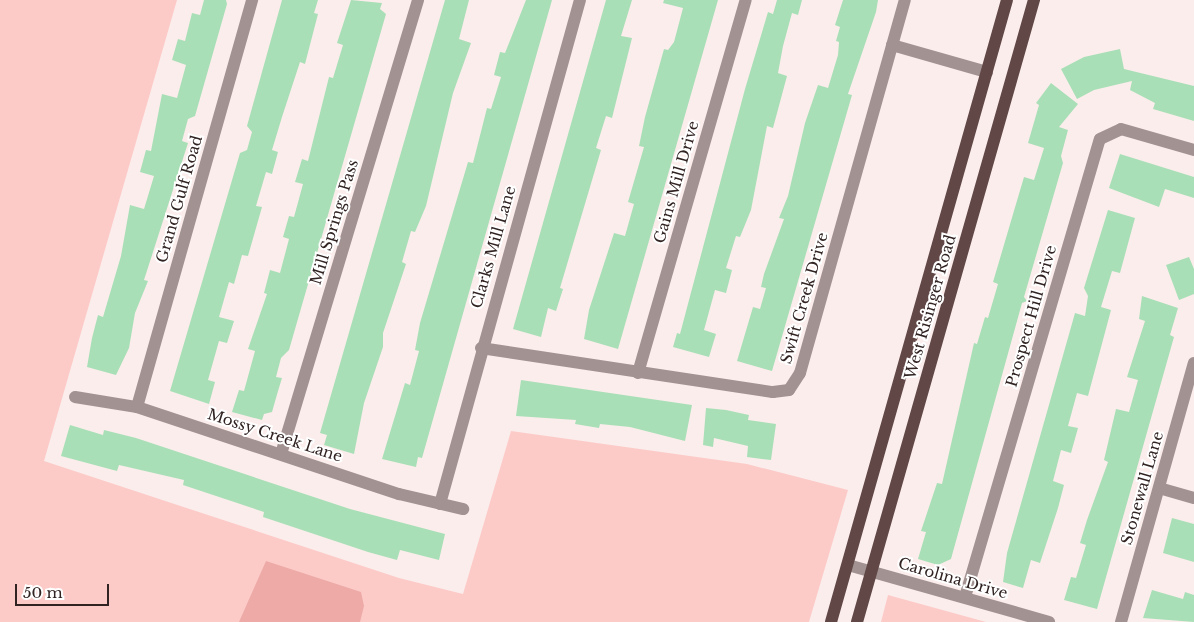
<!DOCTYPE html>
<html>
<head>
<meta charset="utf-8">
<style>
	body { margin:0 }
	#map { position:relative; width:1194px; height:622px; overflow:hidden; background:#fbedec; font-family:"Libre Baskerville",serif }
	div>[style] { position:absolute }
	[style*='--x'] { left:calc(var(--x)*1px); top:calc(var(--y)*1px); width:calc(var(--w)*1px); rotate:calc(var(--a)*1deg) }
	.green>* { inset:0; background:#fccbc8 }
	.water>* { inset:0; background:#edaaa6 }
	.building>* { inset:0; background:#a9dfb6 }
	.minor>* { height:12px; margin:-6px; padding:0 6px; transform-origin:6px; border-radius:6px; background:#a29392 }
	.major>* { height:12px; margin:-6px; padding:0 6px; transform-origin:6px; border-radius:6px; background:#614847 }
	span { translate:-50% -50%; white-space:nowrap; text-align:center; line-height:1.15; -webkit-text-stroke:4px #fff; paint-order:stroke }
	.street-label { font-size:15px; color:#302322 }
	.scale { position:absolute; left:15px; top:584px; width:94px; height:22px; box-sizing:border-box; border:2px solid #302322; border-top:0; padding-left:6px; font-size:15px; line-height:18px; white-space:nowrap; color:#302322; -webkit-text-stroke:4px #fff; paint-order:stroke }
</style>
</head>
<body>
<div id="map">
	<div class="green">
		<div style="clip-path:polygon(0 0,177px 0,44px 461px,399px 578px,463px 594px,511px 431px,747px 464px,848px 490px,809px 622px,0 622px)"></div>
		<div style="clip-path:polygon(888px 595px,986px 622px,881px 622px)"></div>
	</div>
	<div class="water">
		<div style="clip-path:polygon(266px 561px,361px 592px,364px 606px,360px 622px,239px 622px)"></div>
	</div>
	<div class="building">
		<div style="clip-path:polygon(204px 0,226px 0,227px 4px,195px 116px,188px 119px,182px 141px,188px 143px,144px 280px,148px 281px,135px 313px,129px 348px,116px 375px,87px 367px,92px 338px,98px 315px,103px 317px,121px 256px,130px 205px,144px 209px,154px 176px,140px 172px,146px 150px,151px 151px,162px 94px,177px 98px,186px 65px,172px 60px,178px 39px,185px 41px,192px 13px,200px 15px)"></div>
		<div style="clip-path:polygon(282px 0,318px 0,314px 13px,318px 14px,305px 64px,300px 62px,282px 117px,272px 150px,278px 152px,272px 174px,266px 172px,256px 206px,262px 207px,248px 256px,242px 255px,234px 284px,229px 282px,219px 317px,234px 321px,227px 343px,219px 341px,208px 380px,215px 382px,209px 404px,170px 391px,240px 153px,247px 150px,252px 132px,247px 126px)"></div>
		<div style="clip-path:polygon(351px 0,382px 3px,380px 9px,386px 14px,289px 350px,281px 358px,276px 377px,282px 378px,278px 391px,272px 412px,264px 414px,262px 420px,232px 412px,239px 390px,244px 391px,255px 351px,248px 349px,267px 294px,264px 293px,270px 270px,280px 273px,289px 239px,283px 237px,289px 216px,294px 217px,303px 184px,295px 182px,302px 159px,308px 161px,329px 77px,333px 78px,343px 45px,337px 43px)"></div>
		<div style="clip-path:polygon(445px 0,469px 0,459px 39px,471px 43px,453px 93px,426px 206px,415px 232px,411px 231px,402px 262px,406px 264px,383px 333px,383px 347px,364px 403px,354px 454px,324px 445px,327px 435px,320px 433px)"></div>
		<div style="clip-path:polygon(526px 0,552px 0,422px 458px,418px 457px,416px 467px,382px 459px,405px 383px,410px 385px,419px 351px,415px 350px,420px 323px,468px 162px,473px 163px,487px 108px,491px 109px,501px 77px,494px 75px,500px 52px,505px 53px)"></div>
		<div style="clip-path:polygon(606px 0,632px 0,621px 36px,632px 38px,612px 118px,606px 116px,596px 148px,601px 150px,560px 288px,563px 289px,556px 311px,548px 308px,541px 337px,513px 329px)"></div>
		<div style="clip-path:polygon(664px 0,718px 0,618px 349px,584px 339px,589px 310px,614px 233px,625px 236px,634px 204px,628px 202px,644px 147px,639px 146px,645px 117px,664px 49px,668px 50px,674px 42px,683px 8px,663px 3px)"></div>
		<div style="clip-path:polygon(777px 0,802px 0,798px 15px,792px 13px,783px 46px,778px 73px,787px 76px,773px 128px,767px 126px,751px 210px,740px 237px,736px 236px,726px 268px,732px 270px,726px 293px,715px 290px,704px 330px,716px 334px,709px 357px,673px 347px,677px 333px,680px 334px,745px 89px,768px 12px,773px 14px)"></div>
		<div style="clip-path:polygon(843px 0,878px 0,876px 12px,848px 94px,852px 95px,772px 371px,737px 361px,753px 307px,760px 309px,766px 288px,761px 287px,764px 274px,784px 219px,779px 218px,788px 196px,805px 123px,818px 85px,828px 88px,838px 55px,839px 42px,836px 41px,840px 27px,835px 25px)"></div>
		<div style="clip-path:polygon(1120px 49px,1124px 69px,1194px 86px,1194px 121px,1153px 109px,1155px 103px,1130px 90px,1132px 81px,1094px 90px,1077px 99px,1061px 69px,1084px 57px)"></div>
		<div style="clip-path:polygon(1051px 83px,1078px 104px,1059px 127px,1068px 130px,1061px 156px,1063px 163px,1024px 297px,1027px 301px,1022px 303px,951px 559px,938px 565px,918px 559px,926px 532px,921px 531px,937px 483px,942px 484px,974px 343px,977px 344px,985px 317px,988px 318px,998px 284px,993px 282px,1024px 177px,1034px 180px,1044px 148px,1028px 143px,1039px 105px,1036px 103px)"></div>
		<div style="clip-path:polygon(1120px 154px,1194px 177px,1194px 198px,1165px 189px,1159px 207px,1109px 188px)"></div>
		<div style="clip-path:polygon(1108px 210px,1135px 218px,1120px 273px,1112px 271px,1101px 307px,1111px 310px,1088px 396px,1077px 393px,1068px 426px,1078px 428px,1071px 453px,1061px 450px,1053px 481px,1064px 485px,1058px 508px,1040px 563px,1031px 560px,1023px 588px,1003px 582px,1007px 553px,1075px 313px,1085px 316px,1088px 296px,1084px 288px)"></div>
		<div style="clip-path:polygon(1189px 257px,1194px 269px,1194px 294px,1179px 300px,1166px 265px)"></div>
		<div style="clip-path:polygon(1142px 296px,1178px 308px,1170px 335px,1174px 337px,1097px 609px,1064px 600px,1071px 577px,1076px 578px,1086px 545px,1080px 543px,1087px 520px,1108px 462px,1104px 460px,1116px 409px,1129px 412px,1138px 380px,1127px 377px,1145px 321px,1139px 319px)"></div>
		<div style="clip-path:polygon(521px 380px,692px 405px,685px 441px,630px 427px,600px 424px,599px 428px,575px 424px,576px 420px,516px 416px)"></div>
		<div style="clip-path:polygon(706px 408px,726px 410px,749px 415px,748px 420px,776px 424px,771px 460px,747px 457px,748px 446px,714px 438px,713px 447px,703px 445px)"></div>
		<div style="clip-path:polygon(70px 425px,103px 435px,104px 430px,136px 438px,350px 509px,445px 534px,439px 560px,400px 550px,397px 560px,368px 552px,263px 517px,264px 512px,183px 485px,184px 480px,119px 465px,117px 471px,61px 456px)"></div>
		<div style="clip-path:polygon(1172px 518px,1194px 524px,1194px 562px,1163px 553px)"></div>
		<div style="clip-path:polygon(1152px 590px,1183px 599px,1185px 592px,1194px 595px,1194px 622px,1143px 618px)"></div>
	</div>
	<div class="minor">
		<div style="--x:892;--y:45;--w:99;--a:15.9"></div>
		<div style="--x:481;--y:348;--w:295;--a:8.6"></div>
		<div style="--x:773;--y:392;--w:16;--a:-7"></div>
		<div style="--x:789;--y:390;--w:20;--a:-57"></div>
		<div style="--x:800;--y:373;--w:387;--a:-74.3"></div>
		<div style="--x:638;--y:373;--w:388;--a:-73.9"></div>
		<div style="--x:75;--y:397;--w:63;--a:9.2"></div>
		<div style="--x:137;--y:407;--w:276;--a:18.4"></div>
		<div style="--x:399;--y:494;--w:66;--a:13.2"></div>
		<div style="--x:137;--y:407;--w:423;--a:-74.2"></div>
		<div style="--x:281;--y:454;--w:474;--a:-73.2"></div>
		<div style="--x:1159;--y:488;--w:36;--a:16"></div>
		<div style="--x:440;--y:504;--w:523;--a:-74.48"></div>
		<div style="--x:848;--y:565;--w:209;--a:15.8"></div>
		<div style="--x:965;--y:597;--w:477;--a:-73.6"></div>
		<div style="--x:1100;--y:139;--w:23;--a:-25"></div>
		<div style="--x:1121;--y:129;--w:76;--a:16"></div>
		<div style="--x:1121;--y:622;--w:269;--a:-74.3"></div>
	</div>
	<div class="major">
		<div style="--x:831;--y:622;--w:646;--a:-74.2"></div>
		<div style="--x:857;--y:622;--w:647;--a:-74.12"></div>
	</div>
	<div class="street-label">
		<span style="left:676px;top:182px;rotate:-74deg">Gains Mill Drive</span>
		<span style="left:179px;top:199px;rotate:-74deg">Grand Gulf Road</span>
		<span style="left:334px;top:222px;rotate:-73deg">Mill Springs Pass</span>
		<span style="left:493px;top:247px;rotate:-74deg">Clarks Mill Lane</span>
		<span style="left:804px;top:298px;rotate:-74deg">Swift Creek Drive</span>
		<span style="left:930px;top:307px;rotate:-74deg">West Risinger Road</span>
		<span style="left:1031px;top:316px;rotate:-74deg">Prospect Hill Drive</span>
		<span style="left:275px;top:435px;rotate:18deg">Mossy Creek Lane</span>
		<span style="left:1142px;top:488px;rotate:-74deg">Stonewall Lane</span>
		<span style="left:953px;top:578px;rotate:16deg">Carolina Drive</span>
	</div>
	<div class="scale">50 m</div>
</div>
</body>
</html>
